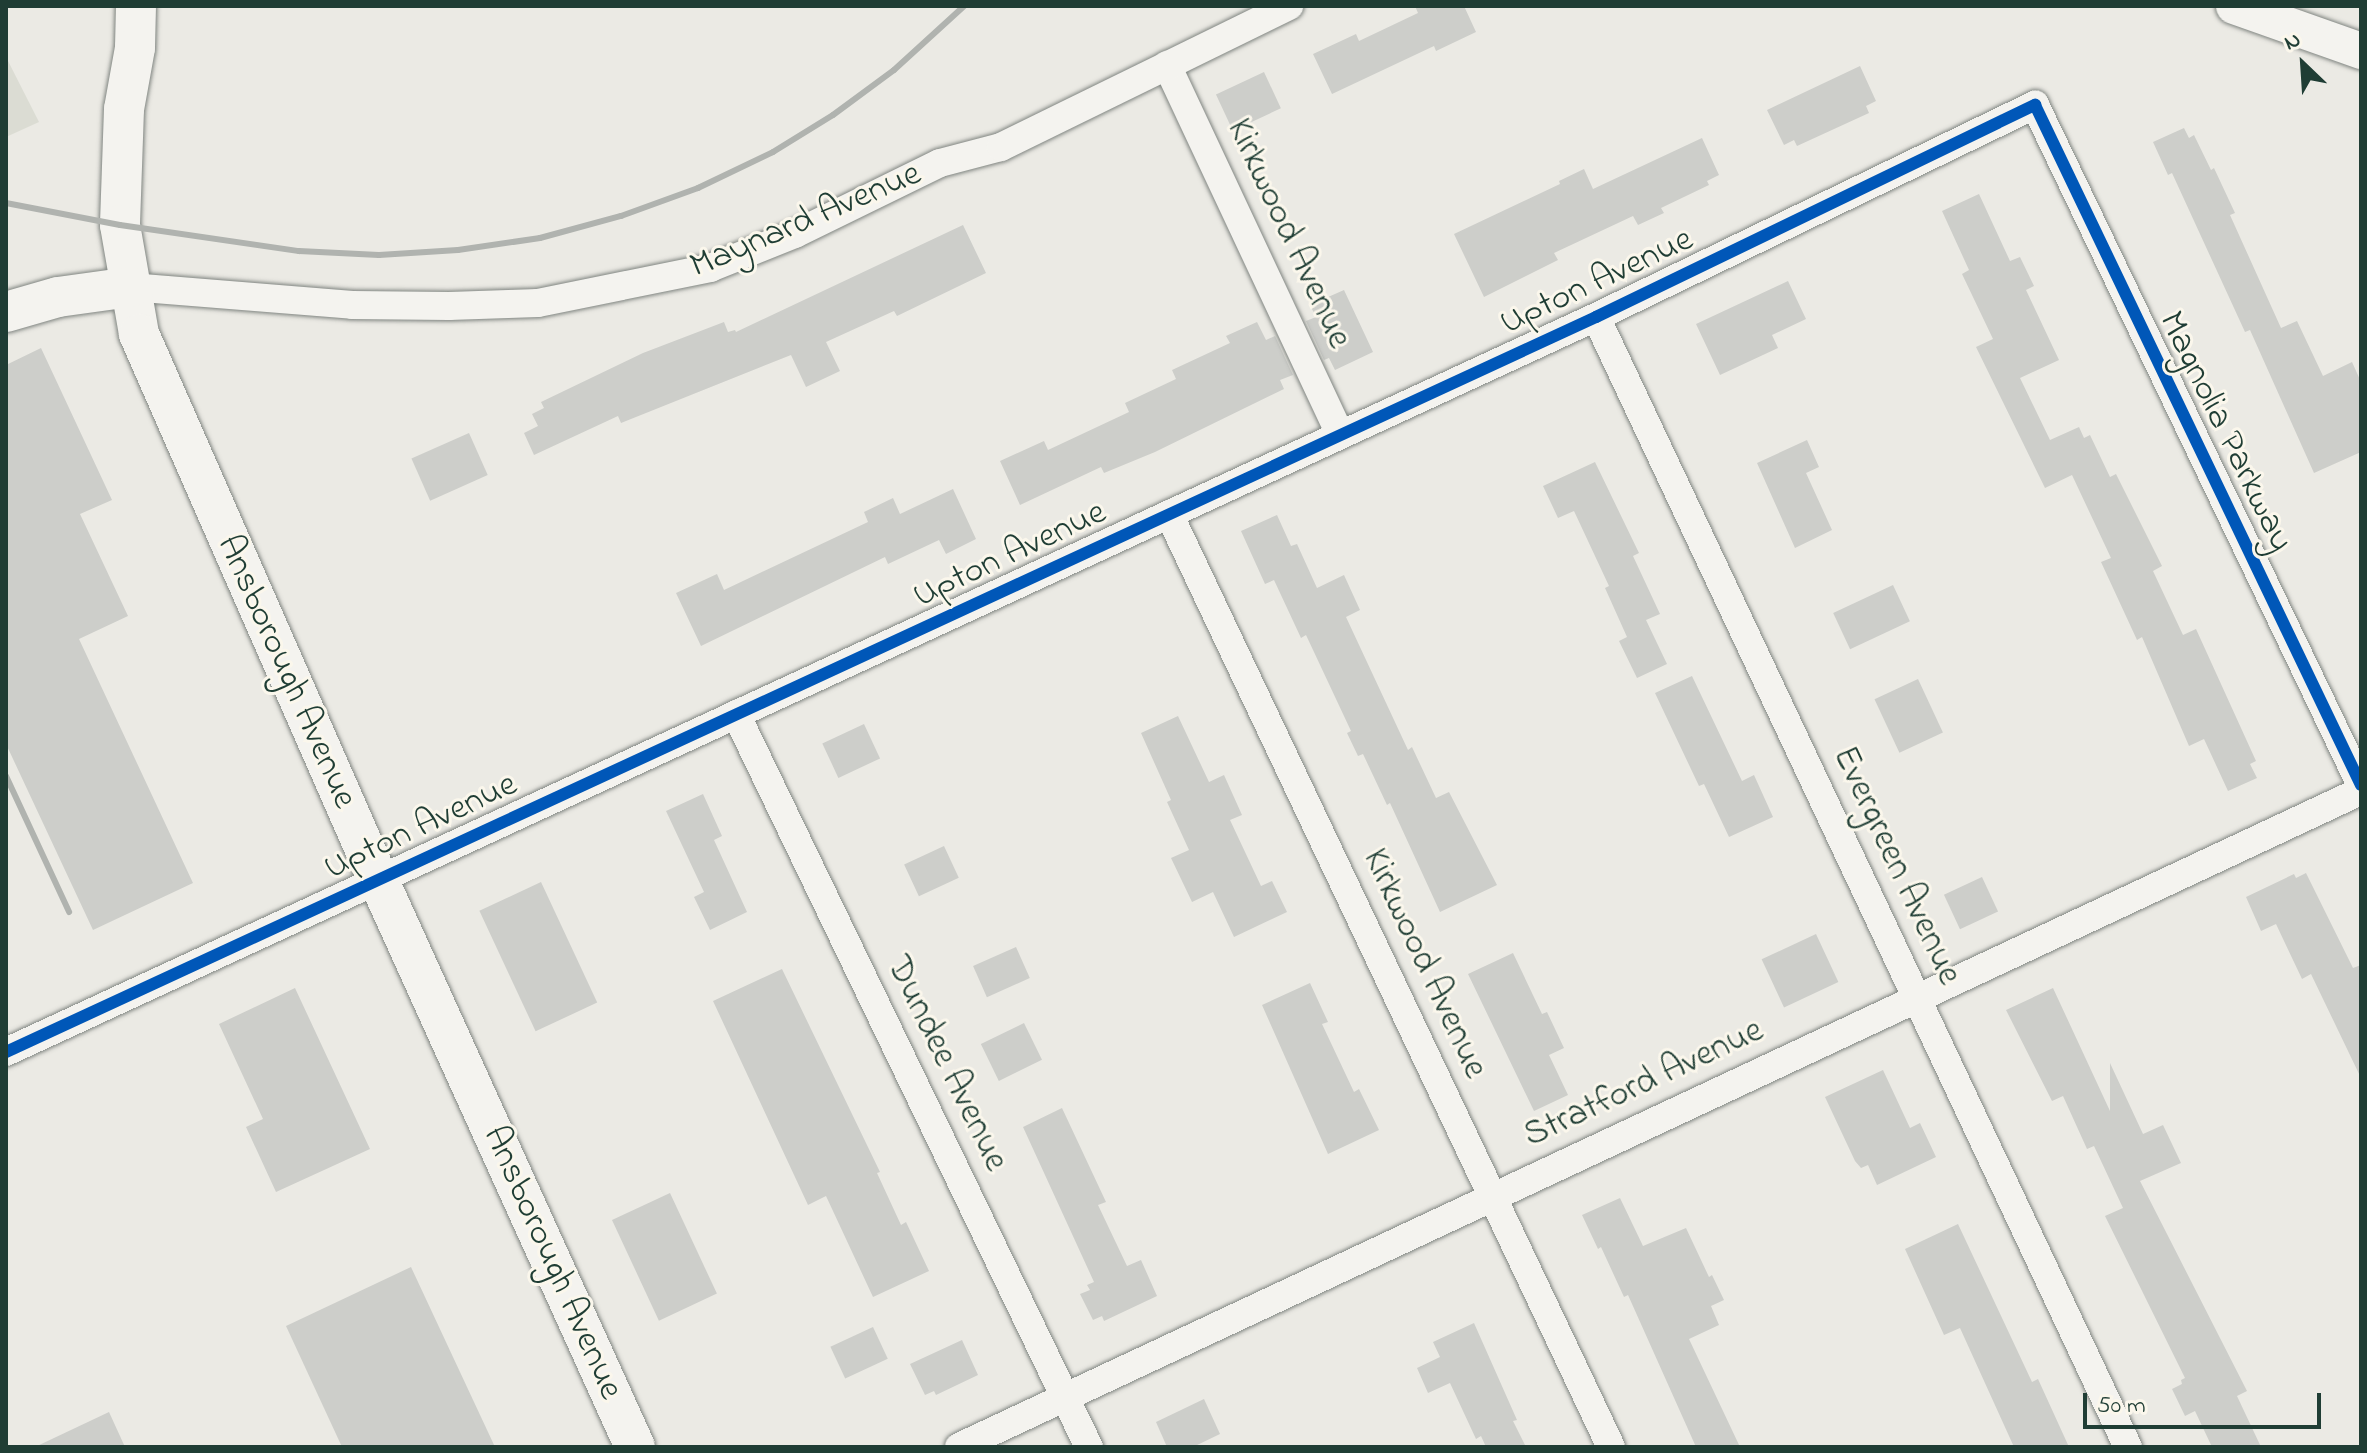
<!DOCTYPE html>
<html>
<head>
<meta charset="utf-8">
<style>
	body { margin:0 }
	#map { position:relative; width:2367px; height:1453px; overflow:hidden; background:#ebeae4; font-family:"Indie Flower",sans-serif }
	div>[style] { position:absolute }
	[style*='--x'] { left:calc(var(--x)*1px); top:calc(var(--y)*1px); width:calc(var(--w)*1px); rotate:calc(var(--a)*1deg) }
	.built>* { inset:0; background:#dbdcd3 }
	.building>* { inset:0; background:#cdceca; transform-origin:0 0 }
	.roads { filter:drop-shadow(0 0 2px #808581) drop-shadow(0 0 2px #808581) }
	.minor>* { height:28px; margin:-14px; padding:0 14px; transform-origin:14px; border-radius:14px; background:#f4f3ef }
	.tertiary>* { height:36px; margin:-18px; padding:0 18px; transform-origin:18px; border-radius:18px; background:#f4f3ef }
	.secondary>* { height:40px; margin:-20px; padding:0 20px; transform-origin:20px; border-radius:20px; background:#f4f3ef }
	.rail>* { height:6px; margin:-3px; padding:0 3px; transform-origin:3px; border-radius:3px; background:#b0b3af }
	.cycleway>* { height:12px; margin:-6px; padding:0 6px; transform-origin:6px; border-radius:6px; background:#0057b8 }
	span { translate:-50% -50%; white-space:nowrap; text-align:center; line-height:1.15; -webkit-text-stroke:6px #fbf7ec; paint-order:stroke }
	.street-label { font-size:36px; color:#1f3d34 }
	.frame { position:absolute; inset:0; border:8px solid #1f3d34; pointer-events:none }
	.north { position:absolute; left:2263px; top:24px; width:80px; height:80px; -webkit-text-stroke:6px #fbf7ec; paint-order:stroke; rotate:335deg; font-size:22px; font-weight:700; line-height:32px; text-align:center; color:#1f3d34 }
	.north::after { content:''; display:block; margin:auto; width:28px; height:36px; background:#1f3d34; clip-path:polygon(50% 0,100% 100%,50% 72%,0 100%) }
	.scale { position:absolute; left:2083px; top:1393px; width:238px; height:36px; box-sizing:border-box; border:4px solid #1f3d34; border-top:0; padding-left:10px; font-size:24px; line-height:28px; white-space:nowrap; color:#1f3d34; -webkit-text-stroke:6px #fbf7ec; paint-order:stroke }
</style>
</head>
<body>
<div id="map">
	<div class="built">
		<div style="clip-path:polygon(6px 57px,39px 122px,6px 137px)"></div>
	</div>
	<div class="building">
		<div style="clip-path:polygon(1415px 6px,1464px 6px,1476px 32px,1436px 51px,1434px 46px,1332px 94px,1313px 54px,1356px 34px,1359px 41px,1418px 13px)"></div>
		<div style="clip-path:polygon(1860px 66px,1876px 101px,1866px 106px,1869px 113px,1797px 146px,1794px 140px,1784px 145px,1767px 110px)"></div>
		<div style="left:1264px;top:72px;width:40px;height:53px;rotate:65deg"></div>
		<div style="clip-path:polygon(2184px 128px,2189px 138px,2194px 135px,2211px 170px,2214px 168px,2235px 213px,2230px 215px,2281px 328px,2297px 321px,2323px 376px,2352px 362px,2361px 382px,2361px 452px,2314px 473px,2250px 330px,2245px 332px,2172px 173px,2168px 175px,2153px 142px)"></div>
		<div style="clip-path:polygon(1702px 138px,1719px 175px,1707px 181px,1709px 185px,1661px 208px,1664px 213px,1638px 225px,1633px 216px,1554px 253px,1558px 260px,1484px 297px,1454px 234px,1560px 184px,1559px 181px,1584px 169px,1593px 189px)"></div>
		<div style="clip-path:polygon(1979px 194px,2010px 261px,2020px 257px,2034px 286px,2026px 290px,2059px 360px,2020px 378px,2050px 440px,2079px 427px,2084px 438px,2090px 435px,2110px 477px,2116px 474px,2162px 566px,2153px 571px,2183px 635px,2196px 629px,2256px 761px,2250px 764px,2257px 778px,2228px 791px,2204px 739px,2189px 746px,2142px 637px,2137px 640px,2101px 562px,2111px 558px,2072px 475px,2045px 488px,1976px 347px,1993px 339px,1962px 274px,1969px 270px,1942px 211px)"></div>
		<div style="clip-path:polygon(963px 225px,986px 273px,897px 316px,894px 311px,826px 342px,840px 371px,806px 387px,791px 355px,621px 423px,618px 416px,534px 455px,524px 433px,538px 426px,532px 414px,544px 408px,541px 402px,643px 353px,724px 322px,728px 332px,735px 330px,736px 332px)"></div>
		<div style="clip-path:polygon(1788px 281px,1806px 319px,1772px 335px,1778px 348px,1720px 375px,1696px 324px)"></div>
		<div style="clip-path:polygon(1344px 290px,1373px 352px,1335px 370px,1329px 358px,1324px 360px,1306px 321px,1316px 317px,1310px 305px)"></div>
		<div style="clip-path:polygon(1257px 322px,1266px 340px,1275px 336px,1293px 375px,1280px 380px,1284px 389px,1155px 452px,1104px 473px,1101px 467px,1020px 505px,1000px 461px,1044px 441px,1048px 450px,1129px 412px,1125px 403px,1176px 379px,1172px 370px,1230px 343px,1226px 336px)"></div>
		<div style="clip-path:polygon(41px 348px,112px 500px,80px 514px,128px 616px,79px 639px,193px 883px,93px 930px,6px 744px,6px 365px)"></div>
		<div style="left:469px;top:433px;width:46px;height:63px;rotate:66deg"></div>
		<div style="clip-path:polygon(1807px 440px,1819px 467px,1806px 473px,1832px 530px,1795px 548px,1757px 463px)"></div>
		<div style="clip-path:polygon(1595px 462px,1639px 553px,1633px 556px,1660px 614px,1646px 620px,1667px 664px,1637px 678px,1619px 641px,1627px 637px,1605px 588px,1609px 586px,1574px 511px,1558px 518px,1543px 486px)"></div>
		<div style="clip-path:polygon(953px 489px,976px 539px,946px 554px,939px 540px,888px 564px,885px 557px,701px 646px,676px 593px,717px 574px,724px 590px,868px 522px,864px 512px,893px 498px,900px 514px)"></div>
		<div style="clip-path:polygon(1277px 515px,1291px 546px,1297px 544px,1317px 588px,1344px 575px,1360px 610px,1346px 617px,1408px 750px,1412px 747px,1436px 798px,1449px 792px,1497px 885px,1440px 912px,1390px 803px,1387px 805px,1363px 754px,1358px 756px,1347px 733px,1351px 731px,1306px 635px,1301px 638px,1274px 580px,1265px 584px,1241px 531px)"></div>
		<div style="left:1893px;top:585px;width:40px;height:66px;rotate:65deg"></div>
		<div style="clip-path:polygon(1692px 676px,1742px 781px,1754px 775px,1773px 817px,1729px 837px,1704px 784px,1699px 786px,1655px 693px)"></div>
		<div style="left:1918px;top:679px;width:59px;height:48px;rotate:65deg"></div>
		<div style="clip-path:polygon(1178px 716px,1209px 782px,1224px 775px,1242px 815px,1230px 820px,1261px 886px,1272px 881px,1287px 912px,1234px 937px,1213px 892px,1192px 902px,1171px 858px,1189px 850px,1167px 802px,1171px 800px,1141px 733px)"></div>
		<div style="left:864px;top:724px;width:38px;height:46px;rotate:65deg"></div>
		<div style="clip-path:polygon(703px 794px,722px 836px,714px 840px,747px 912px,710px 930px,694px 897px,704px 892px,666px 811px)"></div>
		<div style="left:944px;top:846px;width:35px;height:44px;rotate:65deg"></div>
		<div style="clip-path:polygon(2306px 873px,2353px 968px,2361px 965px,2361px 1078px,2311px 974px,2302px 979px,2276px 924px,2261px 931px,2246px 897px,2294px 874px,2296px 878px)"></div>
		<div style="left:1982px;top:877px;width:38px;height:42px;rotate:65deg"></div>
		<div style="left:541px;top:882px;width:133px;height:68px;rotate:65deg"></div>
		<div style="left:1816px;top:934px;width:53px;height:60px;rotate:65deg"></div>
		<div style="left:1016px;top:947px;width:34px;height:47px;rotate:66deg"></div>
		<div style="clip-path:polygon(1513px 953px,1542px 1014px,1547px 1012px,1564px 1048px,1549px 1055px,1568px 1095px,1534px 1111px,1468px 974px)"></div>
		<div style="clip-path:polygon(782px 969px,880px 1172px,877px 1173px,901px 1225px,906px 1222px,929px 1271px,873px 1297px,826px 1196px,808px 1205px,713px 1001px)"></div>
		<div style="clip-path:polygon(1310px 983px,1328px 1022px,1322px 1024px,1354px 1092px,1359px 1089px,1379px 1130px,1328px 1154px,1262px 1005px)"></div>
		<div style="clip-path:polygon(295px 988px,370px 1149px,276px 1192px,246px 1127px,263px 1119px,219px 1024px)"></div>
		<div style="clip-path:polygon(2053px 988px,2110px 1111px,2110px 1063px,2143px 1134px,2163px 1125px,2181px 1163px,2140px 1181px,2247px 1391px,2237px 1396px,2261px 1447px,2212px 1447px,2195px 1411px,2185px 1416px,2172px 1389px,2182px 1384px,2181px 1380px,2185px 1378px,2105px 1216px,2123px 1208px,2094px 1146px,2087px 1149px,2063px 1096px,2052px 1101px,2006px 1010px)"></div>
		<div style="left:1024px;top:1023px;width:41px;height:48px;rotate:64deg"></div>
		<div style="clip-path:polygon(1883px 1070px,1910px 1128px,1920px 1123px,1936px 1157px,1877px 1185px,1868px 1165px,1861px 1168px,1855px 1161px,1825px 1097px)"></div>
		<div style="clip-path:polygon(1062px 1108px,1106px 1202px,1098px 1205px,1127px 1266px,1141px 1260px,1157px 1296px,1104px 1321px,1102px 1316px,1093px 1320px,1080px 1294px,1090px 1290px,1087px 1285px,1094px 1282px,1023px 1127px)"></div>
		<div style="left:670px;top:1193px;width:111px;height:64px;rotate:65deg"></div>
		<div style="clip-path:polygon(1620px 1198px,1643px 1246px,1686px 1228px,1709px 1277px,1712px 1275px,1724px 1300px,1711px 1306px,1719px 1325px,1689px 1339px,1740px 1447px,1696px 1447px,1628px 1295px,1624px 1297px,1601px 1247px,1598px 1249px,1582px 1215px)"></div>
		<div style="clip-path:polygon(1958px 1224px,2032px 1382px,2038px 1379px,2069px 1447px,2014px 1447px,1960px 1328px,1944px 1335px,1905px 1249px)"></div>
		<div style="clip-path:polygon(411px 1267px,495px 1447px,342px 1447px,286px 1326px)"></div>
		<div style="clip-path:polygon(1474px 1323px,1517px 1420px,1513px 1421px,1526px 1447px,1486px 1447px,1481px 1436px,1476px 1439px,1450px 1383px,1428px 1393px,1417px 1368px,1440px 1357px,1433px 1342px)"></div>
		<div style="left:873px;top:1327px;width:35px;height:47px;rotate:65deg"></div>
		<div style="clip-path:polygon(962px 1340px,978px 1375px,936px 1395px,934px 1391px,925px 1395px,910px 1364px)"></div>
		<div style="clip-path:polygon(1204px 1399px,1220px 1434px,1193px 1447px,1167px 1447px,1156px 1422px)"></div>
		<div style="clip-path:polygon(109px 1412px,125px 1447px,35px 1447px)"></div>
	</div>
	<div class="roads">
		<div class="minor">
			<div style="--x:1167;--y:65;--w:408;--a:64.9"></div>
			<div style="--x:130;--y:287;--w:223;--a:4.6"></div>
			<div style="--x:352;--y:305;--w:97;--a:0.6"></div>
			<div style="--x:449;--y:306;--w:89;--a:-1.9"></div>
			<div style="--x:538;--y:303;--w:176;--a:-11.5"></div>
			<div style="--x:710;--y:268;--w:92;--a:-21.8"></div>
			<div style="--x:795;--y:234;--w:161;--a:-26.1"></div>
			<div style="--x:940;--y:163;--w:63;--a:-14.7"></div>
			<div style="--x:1001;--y:147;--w:321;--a:-26.1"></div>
			<div style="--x:1596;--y:317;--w:1249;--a:64.79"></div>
			<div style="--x:1169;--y:514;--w:1032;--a:64.65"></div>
			<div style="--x:736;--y:714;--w:814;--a:64.29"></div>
			<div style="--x:6;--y:1052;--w:1752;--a:-24.81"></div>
			<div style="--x:1596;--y:317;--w:488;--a:-25.8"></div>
			<div style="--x:2035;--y:105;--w:754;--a:64.39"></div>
			<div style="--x:959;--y:1447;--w:1548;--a:-25.08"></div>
		</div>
		<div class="tertiary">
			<div style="--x:2234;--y:6;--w:135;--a:19.5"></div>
		</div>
		<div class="secondary">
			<div style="--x:136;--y:6;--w:42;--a:91.4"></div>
			<div style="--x:135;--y:48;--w:62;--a:100.2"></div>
			<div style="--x:124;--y:109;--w:116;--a:92"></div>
			<div style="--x:120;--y:225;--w:111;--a:80.1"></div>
			<div style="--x:139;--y:334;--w:595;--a:66.32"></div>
			<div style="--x:378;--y:879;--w:623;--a:65.65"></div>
			<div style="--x:6;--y:312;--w:54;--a:-16.1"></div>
			<div style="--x:58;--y:297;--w:73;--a:-7.9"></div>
		</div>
	</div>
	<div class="rail">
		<div style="--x:6;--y:203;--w:116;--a:10.9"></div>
		<div style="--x:120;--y:225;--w:181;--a:8.3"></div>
		<div style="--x:299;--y:251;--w:80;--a:2.9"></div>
		<div style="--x:379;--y:255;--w:79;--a:-3.6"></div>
		<div style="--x:458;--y:250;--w:83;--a:-8.3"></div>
		<div style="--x:540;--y:238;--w:84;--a:-15.2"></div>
		<div style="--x:621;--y:216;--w:82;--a:-20"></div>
		<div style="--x:698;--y:188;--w:83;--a:-25.6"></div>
		<div style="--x:773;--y:152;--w:70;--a:-31.7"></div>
		<div style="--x:833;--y:115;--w:76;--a:-36.4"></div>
		<div style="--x:894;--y:70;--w:95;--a:-42.4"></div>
		<div style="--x:6;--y:776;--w:150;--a:65.1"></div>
	</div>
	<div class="cycleway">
		<div style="--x:6;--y:1052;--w:1752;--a:-24.81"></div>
		<div style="--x:1596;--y:317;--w:488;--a:-25.8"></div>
		<div style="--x:2035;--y:105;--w:754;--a:64.39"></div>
	</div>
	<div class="street-label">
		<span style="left:806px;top:221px;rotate:-23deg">Maynard Avenue</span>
		<span style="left:1288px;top:234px;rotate:65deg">Kirkwood Avenue</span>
		<span style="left:1597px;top:282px;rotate:-25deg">Upton Avenue</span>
		<span style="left:2225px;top:432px;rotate:64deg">Magnolia Parkway</span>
		<span style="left:1010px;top:555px;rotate:-25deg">Upton Avenue</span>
		<span style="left:286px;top:672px;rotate:66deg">Ansborough Avenue</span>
		<span style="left:421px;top:827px;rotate:-25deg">Upton Avenue</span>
		<span style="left:1896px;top:866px;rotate:65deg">Evergreen Avenue</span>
		<span style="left:1424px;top:964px;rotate:65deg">Kirkwood Avenue</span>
		<span style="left:946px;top:1064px;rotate:64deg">Dundee Avenue</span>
		<span style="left:1644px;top:1084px;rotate:-25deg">Stratford Avenue</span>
		<span style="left:552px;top:1263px;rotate:66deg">Ansborough Avenue</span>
	</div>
	<div class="frame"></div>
	<div class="north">N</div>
	<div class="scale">50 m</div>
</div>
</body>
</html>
